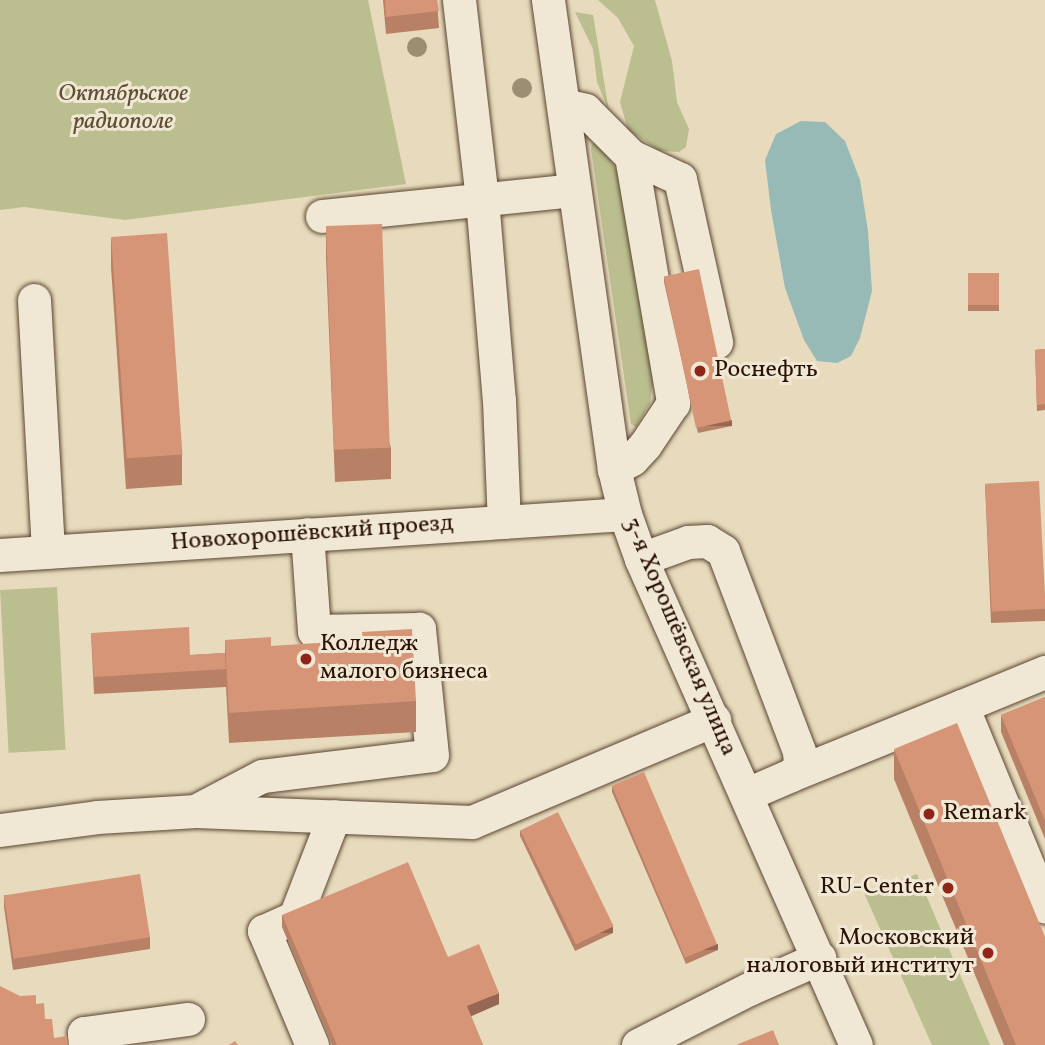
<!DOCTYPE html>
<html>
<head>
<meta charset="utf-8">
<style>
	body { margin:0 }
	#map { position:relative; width:1045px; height:1045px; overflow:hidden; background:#e8dbbd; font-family:Vollkorn,serif }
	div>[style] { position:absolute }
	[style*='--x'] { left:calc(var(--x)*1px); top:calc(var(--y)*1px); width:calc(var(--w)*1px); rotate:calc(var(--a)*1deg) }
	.green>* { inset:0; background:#bbbe8e; transform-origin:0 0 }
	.water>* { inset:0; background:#98bab6 }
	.roads { filter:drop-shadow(0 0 2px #5a4532) drop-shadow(0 0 2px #5a4532) }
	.minor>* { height:33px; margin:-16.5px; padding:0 16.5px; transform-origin:16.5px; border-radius:16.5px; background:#f0e8d4 }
	.trees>* { width:20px; height:20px; margin:-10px; border-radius:50%; background:#9c8e72 }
	.wall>* { inset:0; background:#b88065; transform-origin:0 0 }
	.shaded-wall>* { inset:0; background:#966853; transform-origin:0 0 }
	.building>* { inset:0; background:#d69576; transform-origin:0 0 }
	.dots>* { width:19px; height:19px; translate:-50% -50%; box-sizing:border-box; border:4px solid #f0e8d4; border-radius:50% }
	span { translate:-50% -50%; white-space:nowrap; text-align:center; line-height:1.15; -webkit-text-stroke:6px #f0e8d4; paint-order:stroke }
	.park-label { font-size:24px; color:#5d4f34; font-style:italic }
	.poi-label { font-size:24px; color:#2b1304 }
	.left { translate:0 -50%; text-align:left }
	.right { translate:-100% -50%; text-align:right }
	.street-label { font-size:24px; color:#2b1304 }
</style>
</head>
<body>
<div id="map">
	<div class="green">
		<div style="clip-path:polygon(0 0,368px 0,406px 184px,125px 220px,24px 207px,0 210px)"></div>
		<div style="clip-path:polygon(598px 0,655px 0,672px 61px,677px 102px,689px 129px,686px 147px,679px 152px,660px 151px,628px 130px,620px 102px,634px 46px,618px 18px)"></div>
		<div style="clip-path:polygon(575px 12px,593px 15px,609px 111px,597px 82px,593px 49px)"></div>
		<div style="clip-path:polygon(597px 142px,602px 145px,622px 180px,653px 382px,650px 403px,636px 427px,631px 424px,591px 149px,592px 144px)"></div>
		<div style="left:57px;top:587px;width:163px;height:57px;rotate:87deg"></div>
		<div style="clip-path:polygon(917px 874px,990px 1045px,932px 1045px,864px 893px)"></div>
	</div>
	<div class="water">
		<div style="clip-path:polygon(801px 121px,825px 122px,845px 141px,860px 180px,868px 231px,872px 291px,860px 338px,851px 356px,837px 363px,817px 361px,804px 340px,785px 288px,771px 210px,765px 160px,776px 134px)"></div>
	</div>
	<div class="roads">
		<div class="minor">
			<div style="--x:459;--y:0;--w:200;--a:83.4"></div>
			<div style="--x:482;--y:199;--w:202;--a:85.2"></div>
			<div style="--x:499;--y:400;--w:122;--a:87.7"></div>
			<div style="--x:548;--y:0;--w:474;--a:82"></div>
			<div style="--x:614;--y:469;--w:46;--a:76.3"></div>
			<div style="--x:625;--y:514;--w:48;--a:70.4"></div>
			<div style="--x:641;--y:559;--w:531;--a:66.14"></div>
			<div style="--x:564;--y:105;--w:22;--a:13"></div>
			<div style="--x:585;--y:110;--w:65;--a:45"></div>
			<div style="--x:631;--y:156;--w:251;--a:80.3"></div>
			<div style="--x:673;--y:403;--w:50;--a:123.7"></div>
			<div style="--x:645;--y:445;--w:19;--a:133"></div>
			<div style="--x:632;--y:459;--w:21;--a:151"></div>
			<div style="--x:631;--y:156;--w:54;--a:25.1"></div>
			<div style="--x:680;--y:179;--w:167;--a:77.5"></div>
			<div style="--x:322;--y:216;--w:253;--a:-5.9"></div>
			<div style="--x:34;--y:300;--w:252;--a:86.8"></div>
			<div style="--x:0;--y:555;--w:626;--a:-3.75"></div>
			<div style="--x:641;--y:559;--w:50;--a:-19.9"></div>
			<div style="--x:688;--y:542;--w:19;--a:-3"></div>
			<div style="--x:707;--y:541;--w:19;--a:32"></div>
			<div style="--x:723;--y:551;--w:214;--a:69.2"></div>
			<div style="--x:799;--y:751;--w:16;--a:86"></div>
			<div style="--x:800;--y:767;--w:12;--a:138"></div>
			<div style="--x:791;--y:775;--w:48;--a:156.6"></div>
			<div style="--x:962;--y:706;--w:90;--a:-22.3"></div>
			<div style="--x:791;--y:775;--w:184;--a:-22"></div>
			<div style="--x:962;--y:706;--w:217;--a:67.6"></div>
			<div style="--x:197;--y:810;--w:73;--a:-27.6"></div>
			<div style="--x:262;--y:776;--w:171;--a:-7"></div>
			<div style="--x:432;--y:755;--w:127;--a:-95.9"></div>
			<div style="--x:419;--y:629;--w:105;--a:178.9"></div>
			<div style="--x:314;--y:631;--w:97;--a:-94.1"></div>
			<div style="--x:0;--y:830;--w:98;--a:-7.6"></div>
			<div style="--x:97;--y:817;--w:99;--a:-3.5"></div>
			<div style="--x:196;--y:811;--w:276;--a:2.3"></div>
			<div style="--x:472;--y:822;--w:263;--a:-22.9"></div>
			<div style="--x:85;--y:1045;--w:12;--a:-95"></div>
			<div style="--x:84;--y:1033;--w:105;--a:-7.7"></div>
			<div style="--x:312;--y:1045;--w:124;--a:-112.8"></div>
			<div style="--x:264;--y:931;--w:34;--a:-24"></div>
			<div style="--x:295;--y:917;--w:108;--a:-68.9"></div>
			<div style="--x:638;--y:1045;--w:124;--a:-26.8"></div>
			<div style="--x:749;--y:989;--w:77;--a:-23.9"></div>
		</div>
	</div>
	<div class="trees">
		<div style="left:417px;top:47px"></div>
		<div style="left:522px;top:88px"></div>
	</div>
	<div class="wall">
		<div style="clip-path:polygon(383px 0,437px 0,439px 28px,386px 34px)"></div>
		<div style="clip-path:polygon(326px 227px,391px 448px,391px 479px,335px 482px,326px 258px)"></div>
		<div style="clip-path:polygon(111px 237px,182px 454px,182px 485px,126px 489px,111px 267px)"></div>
		<div style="left:968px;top:273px;width:31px;height:38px"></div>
		<div style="clip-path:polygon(664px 276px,732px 426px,698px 433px,664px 282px)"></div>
		<div style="clip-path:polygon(1045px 349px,1045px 410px,1037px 411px,1035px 350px)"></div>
		<div style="clip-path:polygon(985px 484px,1045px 609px,1045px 621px,991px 623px)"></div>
		<div style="clip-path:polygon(91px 633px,190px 655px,225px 653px,225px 640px,271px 646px,416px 701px,416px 732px,229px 743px,226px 687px,94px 694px)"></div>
		<div style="clip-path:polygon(1045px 697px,1045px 839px,1001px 732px,1001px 715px)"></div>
		<div style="clip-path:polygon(894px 749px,1045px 1045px,1004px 1045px,894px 779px)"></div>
		<div style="clip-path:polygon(612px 786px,718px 950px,686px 964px,612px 792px)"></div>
		<div style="clip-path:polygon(520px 830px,613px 933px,575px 951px,520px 836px)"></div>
		<div style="clip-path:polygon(4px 895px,150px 937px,150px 949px,13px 970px,4px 907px)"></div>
		<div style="clip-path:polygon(282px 915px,448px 957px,499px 1004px,471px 1016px,483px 1045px,332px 1045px,282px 927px)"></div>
	</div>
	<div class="shaded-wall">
		<div style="left:732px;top:420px;width:6px;height:35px;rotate:90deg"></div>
		<div style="left:613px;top:927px;width:6px;height:42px;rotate:90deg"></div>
		<div style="left:718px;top:944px;width:6px;height:35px;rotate:90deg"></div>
		<div style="clip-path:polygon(499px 993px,499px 1004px,467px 1018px,467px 1006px)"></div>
	</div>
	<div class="building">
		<div style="clip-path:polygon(385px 0,437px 0,439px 11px,386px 17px)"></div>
		<div style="left:382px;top:224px;width:224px;height:56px;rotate:88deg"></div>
		<div style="left:167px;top:233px;width:222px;height:56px;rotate:86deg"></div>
		<div style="left:699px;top:269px;width:155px;height:36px;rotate:78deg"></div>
		<div style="left:968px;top:273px;width:31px;height:32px"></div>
		<div style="clip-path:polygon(1045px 349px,1045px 404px,1037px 405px,1035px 350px)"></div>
		<div style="left:1039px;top:481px;width:128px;height:54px;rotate:87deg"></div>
		<div style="clip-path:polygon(189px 627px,190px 655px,225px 653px,226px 669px,94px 677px,91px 633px)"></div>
		<div style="clip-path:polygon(412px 629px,416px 701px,229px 713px,225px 640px,271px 637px,271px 646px,363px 640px,362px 632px)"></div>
		<div style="clip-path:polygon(1045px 697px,1045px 821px,1001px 715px)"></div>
		<div style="clip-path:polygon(957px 723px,1045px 937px,1045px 1045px,1016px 1045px,894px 749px)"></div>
		<div style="left:644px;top:772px;width:187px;height:35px;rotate:67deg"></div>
		<div style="left:558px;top:812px;width:127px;height:42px;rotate:64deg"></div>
		<div style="clip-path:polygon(408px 862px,448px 957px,479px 944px,499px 993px,467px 1006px,483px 1045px,337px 1045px,282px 915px)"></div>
		<div style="left:140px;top:874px;width:64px;height:138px;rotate:81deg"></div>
		<div style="clip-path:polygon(0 986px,20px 996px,36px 995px,36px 1004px,44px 1003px,45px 1019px,52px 1019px,54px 1038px,67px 1036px,68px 1045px,0 1045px)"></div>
		<div style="clip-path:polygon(773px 1030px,779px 1045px,736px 1045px)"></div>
		<div style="clip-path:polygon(235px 1041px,238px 1045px,229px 1045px)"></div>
	</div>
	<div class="dots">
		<div style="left:700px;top:371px;background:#8f2418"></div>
		<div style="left:306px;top:659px;background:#8f2418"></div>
		<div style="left:929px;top:814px;background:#8f2418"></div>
		<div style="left:948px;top:888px;background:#8f2418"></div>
		<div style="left:988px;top:953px;background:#8f2418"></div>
	</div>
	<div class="park-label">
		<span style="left:123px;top:109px">Октябрьское<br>радиополе</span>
	</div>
	<div class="poi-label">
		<span class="left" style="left:714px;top:371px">Роснефть</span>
		<span class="left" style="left:320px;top:659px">Колледж<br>малого бизнеса</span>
		<span class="left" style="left:943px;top:814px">Remark</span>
		<span class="right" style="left:934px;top:888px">RU-Center</span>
		<span class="right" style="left:974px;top:953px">Московский<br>налоговый институт</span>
	</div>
	<div class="street-label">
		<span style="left:312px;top:534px;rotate:-4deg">Новохорошёвский проезд</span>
		<span style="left:679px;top:637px;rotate:67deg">3-я Хорошёвская улица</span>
	</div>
</div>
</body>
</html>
